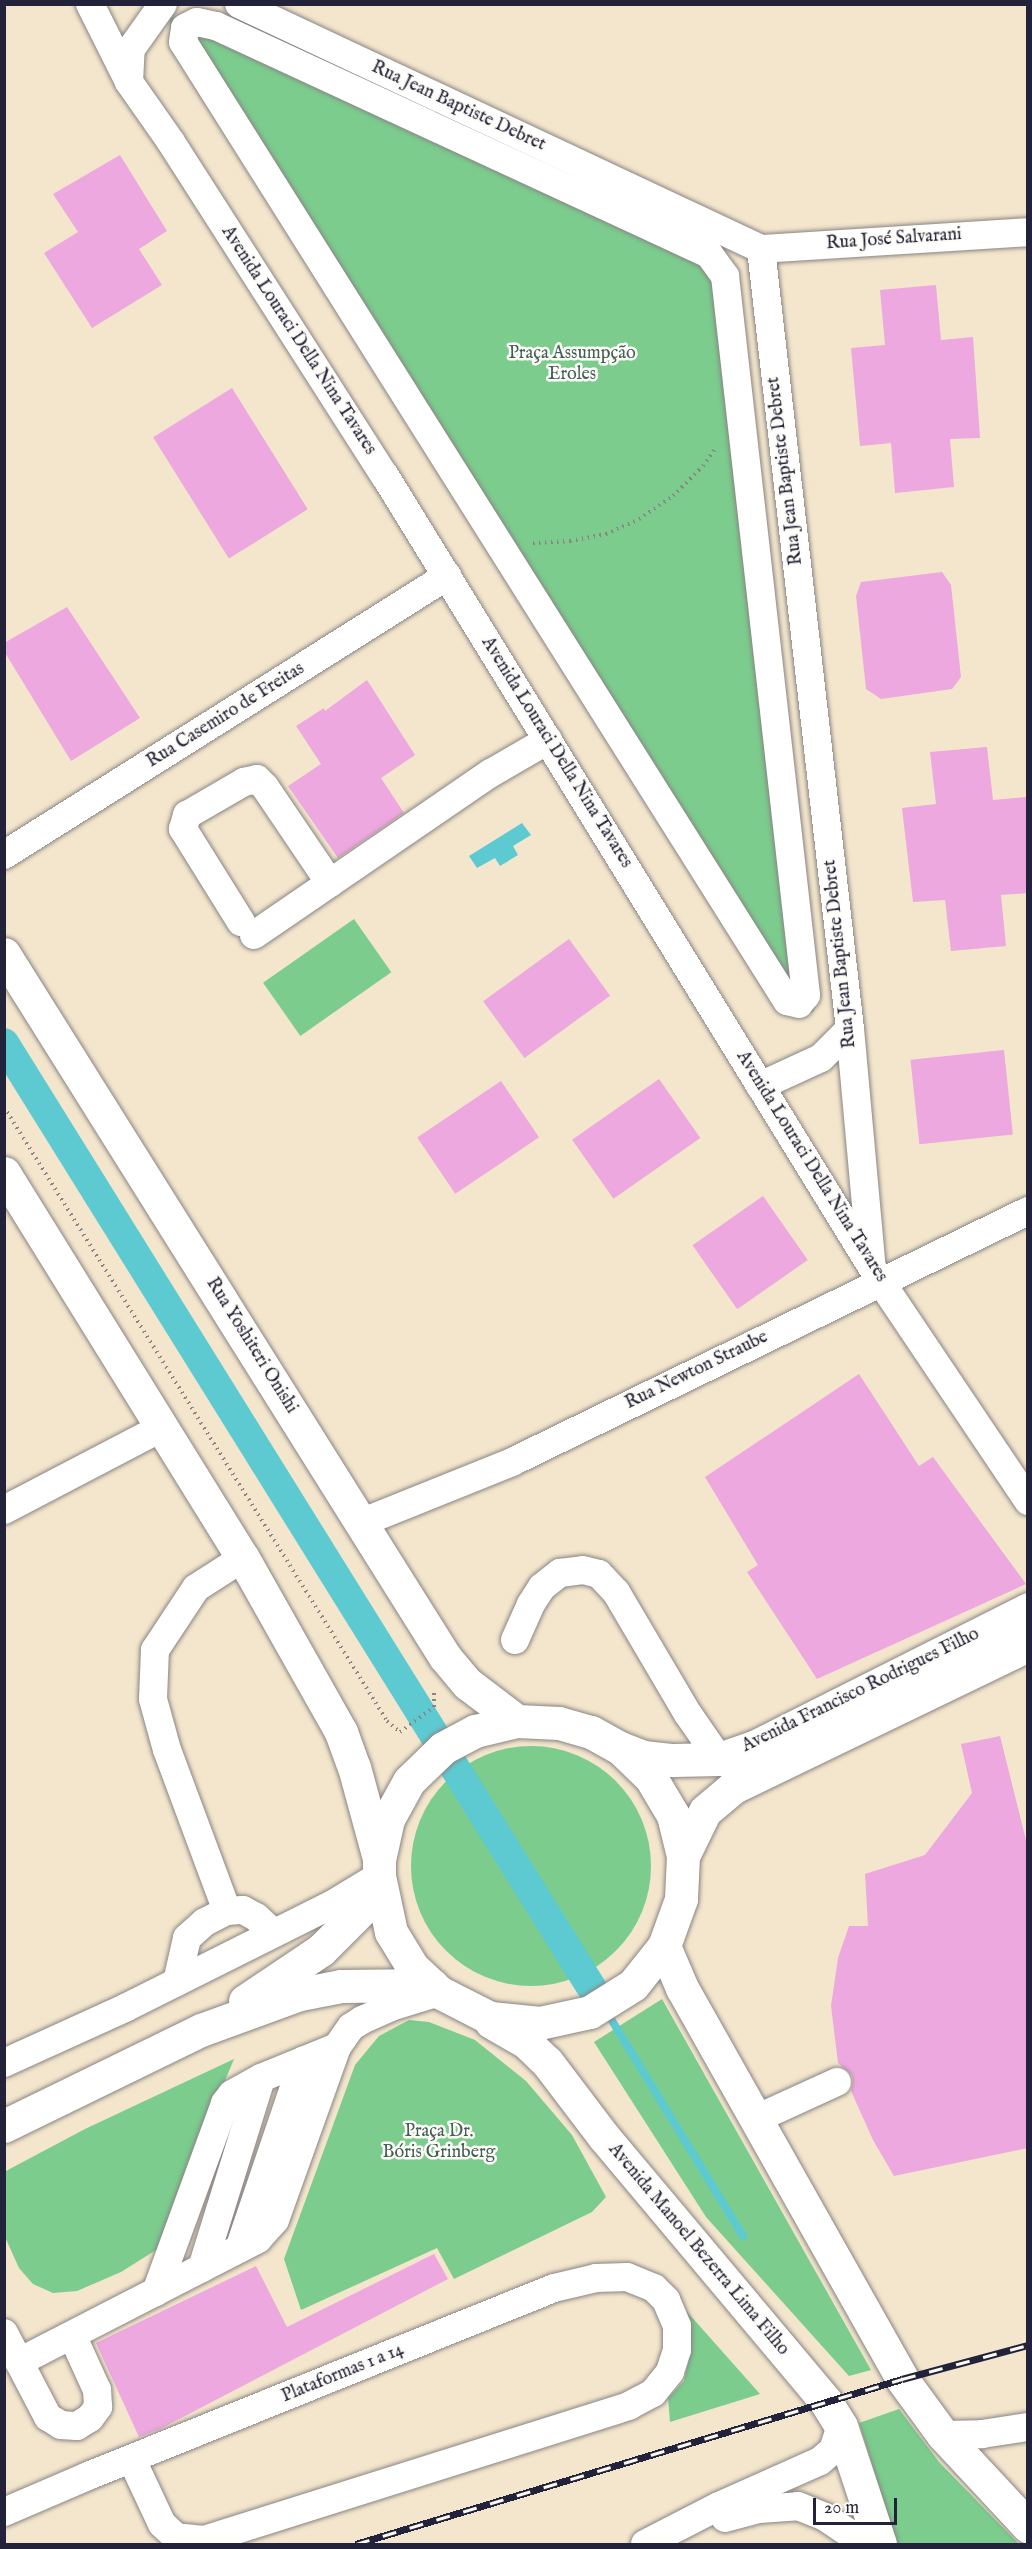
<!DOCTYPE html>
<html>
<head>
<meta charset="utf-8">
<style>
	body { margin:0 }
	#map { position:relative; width:1032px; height:2549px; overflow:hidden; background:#f3e6cc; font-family:"IM FELL English",serif }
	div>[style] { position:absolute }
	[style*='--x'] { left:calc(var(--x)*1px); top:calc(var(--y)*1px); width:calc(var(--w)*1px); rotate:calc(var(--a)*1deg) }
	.green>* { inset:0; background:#7bcc8d; transform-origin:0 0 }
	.round { border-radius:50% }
	.water>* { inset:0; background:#5dcad2 }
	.stream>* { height:8px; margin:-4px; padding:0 4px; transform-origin:4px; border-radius:4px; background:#5dcad2 }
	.canal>* { height:30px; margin:-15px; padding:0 15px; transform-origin:15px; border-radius:15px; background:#5dcad2 }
	.building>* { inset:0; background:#eda8df; transform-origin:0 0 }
	.path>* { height:4px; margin-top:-2px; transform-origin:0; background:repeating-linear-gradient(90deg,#8a8484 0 1.5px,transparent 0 6px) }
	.roads { filter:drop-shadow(0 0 2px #8a8484) drop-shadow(0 0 2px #8a8484) }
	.minor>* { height:28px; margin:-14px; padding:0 14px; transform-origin:14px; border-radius:14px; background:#fff }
	.major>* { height:33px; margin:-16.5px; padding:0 16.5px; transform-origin:16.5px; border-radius:16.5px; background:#fff }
	.rail>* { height:7px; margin-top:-3.5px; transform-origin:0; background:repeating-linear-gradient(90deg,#fdfcf7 0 14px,#22223b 0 28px); box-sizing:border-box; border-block:2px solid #22223b }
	span { translate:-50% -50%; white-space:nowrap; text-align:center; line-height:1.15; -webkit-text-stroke:5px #fdfcf7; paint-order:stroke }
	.street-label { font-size:18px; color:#22223b }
	.park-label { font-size:18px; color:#415e58 }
	.frame { position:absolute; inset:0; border:6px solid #22223b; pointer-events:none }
	.scale { position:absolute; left:813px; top:2498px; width:84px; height:27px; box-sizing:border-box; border:3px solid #22223b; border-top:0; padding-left:8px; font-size:18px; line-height:21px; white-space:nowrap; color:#22223b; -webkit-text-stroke:4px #fdfcf7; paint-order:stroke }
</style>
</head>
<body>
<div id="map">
	<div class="green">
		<div style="clip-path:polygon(189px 13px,730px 269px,814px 1011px,801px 1018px,775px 1008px,170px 37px,170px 18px)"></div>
		<div style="left:354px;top:919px;width:65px;height:111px;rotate:55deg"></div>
		<div class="round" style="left:411px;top:1746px;width:240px;height:240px"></div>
		<div style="clip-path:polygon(662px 1999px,871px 2370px,849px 2376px,706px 2217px,594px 2042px)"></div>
		<div style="clip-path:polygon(409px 2020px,429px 2022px,475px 2040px,526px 2081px,572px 2135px,606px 2197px,592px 2212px,454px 2279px,437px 2248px,301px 2310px,284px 2259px,355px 2065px,379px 2036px)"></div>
		<div style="clip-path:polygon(234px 2059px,204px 2131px,164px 2245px,121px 2272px,77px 2291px,53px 2293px,33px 2284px,19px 2268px,5px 2237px,4px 2172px,85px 2129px)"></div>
		<div style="clip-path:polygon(681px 2305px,760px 2394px,670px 2422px,668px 2398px,684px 2381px,689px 2359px)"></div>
		<div style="clip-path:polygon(899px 2409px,939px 2462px,1019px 2544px,897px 2544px,859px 2423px)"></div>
	</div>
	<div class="water">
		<div style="clip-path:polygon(522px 823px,531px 835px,513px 846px,518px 855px,500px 866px,495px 858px,477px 868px,469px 856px)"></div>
	</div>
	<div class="stream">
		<div style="--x:611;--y:2019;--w:254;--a:58.7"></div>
	</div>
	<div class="canal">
		<div style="--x:4;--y:1043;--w:1115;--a:58.12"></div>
	</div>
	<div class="building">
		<div style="clip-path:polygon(120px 155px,167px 231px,139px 249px,162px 285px,92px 328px,44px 253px,78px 232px,53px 194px)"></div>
		<div style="clip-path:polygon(936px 285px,941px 340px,973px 337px,980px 438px,950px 439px,954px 487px,895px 493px,891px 443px,860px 446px,851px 348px,885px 345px,880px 290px)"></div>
		<div style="left:232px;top:388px;width:143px;height:93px;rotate:58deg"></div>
		<div style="clip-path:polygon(942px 572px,951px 585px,961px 677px,952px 689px,881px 699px,866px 689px,856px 596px,861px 582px)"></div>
		<div style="clip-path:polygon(67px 607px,140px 718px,71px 761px,4px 651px,4px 643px)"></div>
		<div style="clip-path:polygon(367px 680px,415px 755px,381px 778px,404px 813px,338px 858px,288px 786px,321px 764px,296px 726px,324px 708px,325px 711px)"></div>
		<div style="clip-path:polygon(987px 747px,993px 800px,1026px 797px,1028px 893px,1001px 895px,1006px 946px,951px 951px,945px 900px,913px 902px,902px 808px,936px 804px,930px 752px)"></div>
		<div style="left:569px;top:939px;width:70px;height:106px;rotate:54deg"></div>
		<div style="left:1004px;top:1050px;width:85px;height:94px;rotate:84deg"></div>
		<div style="left:659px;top:1079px;width:72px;height:106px;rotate:55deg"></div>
		<div style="left:501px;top:1081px;width:68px;height:101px;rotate:56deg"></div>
		<div style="left:763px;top:1196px;width:78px;height:86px;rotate:55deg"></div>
		<div style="clip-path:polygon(859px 1374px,919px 1466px,933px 1457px,1026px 1584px,817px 1679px,747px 1572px,758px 1565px,705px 1477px)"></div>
		<div style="clip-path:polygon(1000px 1736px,1028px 1848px,1028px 2148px,894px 2176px,873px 2140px,851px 2091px,853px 2083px,852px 2075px,838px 2063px,831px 2006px,838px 1958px,849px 1926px,868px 1926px,865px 1874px,925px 1855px,972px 1793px,961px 1744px)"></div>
		<div style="clip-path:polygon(434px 2254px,448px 2279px,162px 2428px,139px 2437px,96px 2343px,256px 2266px,287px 2327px)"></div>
	</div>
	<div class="path">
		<div style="--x:533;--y:543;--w:37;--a:-3"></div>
		<div style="--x:570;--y:541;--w:37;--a:-11"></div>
		<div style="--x:606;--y:534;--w:36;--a:-24"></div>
		<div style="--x:639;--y:519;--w:41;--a:-34.1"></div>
		<div style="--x:673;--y:496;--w:42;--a:-45"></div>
		<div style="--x:703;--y:466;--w:21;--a:-55"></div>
		<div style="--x:4;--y:1107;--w:724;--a:58.04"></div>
		<div style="--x:387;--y:1721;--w:17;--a:40"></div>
		<div style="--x:400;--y:1732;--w:42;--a:-36.3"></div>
		<div style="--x:434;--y:1707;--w:15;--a:-90"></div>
	</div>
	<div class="roads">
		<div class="minor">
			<div style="--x:90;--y:4;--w:87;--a:63.4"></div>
			<div style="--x:129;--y:82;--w:73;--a:55"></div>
			<div style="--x:171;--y:142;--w:397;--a:57.4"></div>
			<div style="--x:385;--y:476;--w:946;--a:58.39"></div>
			<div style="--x:881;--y:1282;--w:264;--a:56.1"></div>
			<div style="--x:239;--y:4;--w:577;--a:25.14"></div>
			<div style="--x:761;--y:249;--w:785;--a:83.49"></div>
			<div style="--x:850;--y:1029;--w:233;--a:84.8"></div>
			<div style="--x:197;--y:22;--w:19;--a:12"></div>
			<div style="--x:216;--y:26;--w:543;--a:24.82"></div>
			<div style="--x:709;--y:254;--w:27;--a:54"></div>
			<div style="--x:725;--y:276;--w:724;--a:83.57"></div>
			<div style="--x:806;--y:995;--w:11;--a:128"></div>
			<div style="--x:799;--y:1004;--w:12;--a:-166"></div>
			<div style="--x:787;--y:1001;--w:1133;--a:-122.2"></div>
			<div style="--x:183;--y:42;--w:14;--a:-82"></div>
			<div style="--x:185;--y:28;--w:13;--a:-27"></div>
			<div style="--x:129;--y:82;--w:33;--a:-87"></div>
			<div style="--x:131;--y:49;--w:55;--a:-54.6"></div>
			<div style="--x:761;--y:249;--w:268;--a:-3.6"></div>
			<div style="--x:4;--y:855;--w:524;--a:-32.2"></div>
			<div style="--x:241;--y:922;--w:110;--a:-121.9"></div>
			<div style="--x:183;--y:829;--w:15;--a:-74"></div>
			<div style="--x:187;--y:815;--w:66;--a:-30.1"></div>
			<div style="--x:244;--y:782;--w:13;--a:-13"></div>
			<div style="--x:257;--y:779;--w:11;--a:45"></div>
			<div style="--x:265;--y:787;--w:116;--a:55.9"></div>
			<div style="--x:254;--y:935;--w:287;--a:-34.4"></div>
			<div style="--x:491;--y:773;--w:66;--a:-30.1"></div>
			<div style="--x:760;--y:1086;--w:67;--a:-24.7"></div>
			<div style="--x:821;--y:1058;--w:41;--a:-45"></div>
			<div style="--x:4;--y:1510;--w:179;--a:-27.6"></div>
			<div style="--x:363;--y:1522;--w:161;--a:-21.9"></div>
			<div style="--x:512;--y:1462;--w:574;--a:-25.94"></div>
			<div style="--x:515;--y:1640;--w:39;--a:-66"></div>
			<div style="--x:531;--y:1604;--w:20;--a:-57"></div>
			<div style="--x:542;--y:1587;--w:23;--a:-38"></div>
			<div style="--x:560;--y:1573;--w:23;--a:-7"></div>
			<div style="--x:583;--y:1570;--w:16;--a:14"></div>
			<div style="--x:599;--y:1574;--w:25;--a:47"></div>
			<div style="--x:616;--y:1592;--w:142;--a:59.5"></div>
			<div style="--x:688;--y:1714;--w:55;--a:55.4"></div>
			<div style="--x:227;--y:1911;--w:172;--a:-110.4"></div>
			<div style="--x:167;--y:1750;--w:53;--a:-105.4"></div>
			<div style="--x:153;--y:1699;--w:49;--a:-87.7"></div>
			<div style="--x:155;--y:1650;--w:74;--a:-56.5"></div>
			<div style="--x:196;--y:1588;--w:56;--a:-32.6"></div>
			<div style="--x:177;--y:1982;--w:45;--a:-77.2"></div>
			<div style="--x:187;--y:1938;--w:24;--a:-42"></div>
			<div style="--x:205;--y:1922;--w:25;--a:-27"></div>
			<div style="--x:227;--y:1911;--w:16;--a:-4"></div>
			<div style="--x:243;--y:1910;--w:15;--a:28"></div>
			<div style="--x:256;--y:1917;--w:24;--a:42"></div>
			<div style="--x:4;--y:2063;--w:133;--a:-24.4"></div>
			<div style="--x:125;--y:2008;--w:233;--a:-26.6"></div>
			<div style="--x:333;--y:1904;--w:54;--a:-31.3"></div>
			<div style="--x:756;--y:2119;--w:89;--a:-24.6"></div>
			<div style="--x:239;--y:2249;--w:199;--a:-71.2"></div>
			<div style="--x:202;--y:2268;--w:199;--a:-72.7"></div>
			<div style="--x:156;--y:2292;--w:201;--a:-69.9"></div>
			<div style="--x:225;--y:2103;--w:11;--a:-52"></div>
			<div style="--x:232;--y:2094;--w:33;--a:-29"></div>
			<div style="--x:261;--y:2078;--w:82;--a:-22.2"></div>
			<div style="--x:4;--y:2333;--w:95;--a:62.4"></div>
			<div style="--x:48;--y:2417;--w:15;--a:32"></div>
			<div style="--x:61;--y:2425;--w:16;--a:4"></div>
			<div style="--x:77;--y:2426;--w:15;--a:-32"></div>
			<div style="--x:90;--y:2418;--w:14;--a:-54"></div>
			<div style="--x:98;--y:2407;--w:17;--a:-93"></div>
			<div style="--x:97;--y:2390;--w:60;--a:-114.4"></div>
			<div style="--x:19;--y:2362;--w:269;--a:-27.2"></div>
			<div style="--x:258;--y:2239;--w:25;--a:-48"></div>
			<div style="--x:275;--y:2220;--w:184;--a:-70.3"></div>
			<div style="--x:337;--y:2047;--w:24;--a:-55"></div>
			<div style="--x:351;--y:2027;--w:13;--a:-32"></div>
			<div style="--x:362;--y:2020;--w:32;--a:-24"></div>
			<div style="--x:391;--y:2007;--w:50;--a:-17.4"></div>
			<div style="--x:943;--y:2435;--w:39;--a:-1"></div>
			<div style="--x:982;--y:2434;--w:47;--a:-8.7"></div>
			<div style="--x:4;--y:2512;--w:91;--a:-23.2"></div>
			<div style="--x:88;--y:2476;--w:502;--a:-21.97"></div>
			<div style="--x:554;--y:2288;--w:43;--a:-13.4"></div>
			<div style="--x:596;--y:2278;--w:31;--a:-2"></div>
			<div style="--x:627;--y:2277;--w:29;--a:22"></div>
			<div style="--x:654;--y:2288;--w:17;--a:45"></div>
			<div style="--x:666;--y:2300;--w:28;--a:67"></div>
			<div style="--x:677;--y:2326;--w:24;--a:90"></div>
			<div style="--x:677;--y:2350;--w:23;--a:108"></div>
			<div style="--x:670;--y:2372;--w:27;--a:129"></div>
			<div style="--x:653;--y:2393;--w:27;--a:152"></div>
			<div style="--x:629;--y:2406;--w:446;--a:162.5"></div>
			<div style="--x:204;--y:2540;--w:28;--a:-174"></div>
			<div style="--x:176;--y:2537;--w:19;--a:-137"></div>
			<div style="--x:162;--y:2524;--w:71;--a:-115.1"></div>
			<div style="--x:725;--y:2518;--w:35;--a:-15"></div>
			<div style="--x:759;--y:2509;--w:39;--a:-4"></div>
			<div style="--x:798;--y:2506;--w:29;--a:22"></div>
			<div style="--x:825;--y:2517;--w:29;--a:34"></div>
			<div style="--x:849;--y:2533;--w:16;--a:45"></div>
			<div style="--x:645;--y:2544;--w:83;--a:-27.2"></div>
			<div style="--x:719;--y:2506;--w:111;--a:-24"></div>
			<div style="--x:820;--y:2461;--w:17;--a:-40"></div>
			<div style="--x:833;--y:2450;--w:25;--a:-72"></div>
		</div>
		<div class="major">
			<div style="--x:4;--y:954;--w:830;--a:57.9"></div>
			<div style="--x:445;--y:1657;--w:35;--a:50"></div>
			<div style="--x:468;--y:1684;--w:61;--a:37.1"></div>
			<div style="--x:4;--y:1173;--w:453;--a:58.2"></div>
			<div style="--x:243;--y:1558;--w:200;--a:60.6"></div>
			<div style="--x:341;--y:1732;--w:37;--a:70"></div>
			<div style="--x:354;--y:1767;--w:91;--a:74.7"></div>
			<div style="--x:620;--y:1748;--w:43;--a:44.1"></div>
			<div style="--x:651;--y:1778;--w:43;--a:59.3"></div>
			<div style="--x:673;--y:1815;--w:42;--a:76.3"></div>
			<div style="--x:683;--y:1856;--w:43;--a:92.7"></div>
			<div style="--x:681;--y:1899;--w:50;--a:109.9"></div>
			<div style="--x:664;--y:1946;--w:50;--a:128.5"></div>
			<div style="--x:633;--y:1985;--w:51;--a:147.9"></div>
			<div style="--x:590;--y:2012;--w:51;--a:167.6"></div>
			<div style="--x:540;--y:2023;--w:50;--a:-174.3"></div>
			<div style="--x:490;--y:2018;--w:57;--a:-153"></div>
			<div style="--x:439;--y:1992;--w:35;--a:-137"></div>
			<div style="--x:413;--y:1968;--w:42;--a:-121.4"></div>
			<div style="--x:391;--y:1932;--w:57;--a:-102.1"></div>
			<div style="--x:379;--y:1876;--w:16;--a:-90"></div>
			<div style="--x:379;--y:1860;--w:42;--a:-77.6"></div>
			<div style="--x:388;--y:1819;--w:43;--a:-61.1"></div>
			<div style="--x:409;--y:1781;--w:47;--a:-44.1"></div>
			<div style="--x:443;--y:1748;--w:36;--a:-28"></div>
			<div style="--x:475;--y:1731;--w:43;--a:-13.4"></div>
			<div style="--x:517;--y:1721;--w:42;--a:2.7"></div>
			<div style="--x:559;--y:1723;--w:33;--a:16"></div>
			<div style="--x:591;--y:1732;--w:33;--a:29"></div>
			<div style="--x:620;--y:1748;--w:25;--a:21"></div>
			<div style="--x:643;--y:1757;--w:30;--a:6"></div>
			<div style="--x:673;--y:1760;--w:46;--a:-1.2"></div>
			<div style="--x:719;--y:1759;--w:37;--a:-19"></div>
			<div style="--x:754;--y:1747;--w:307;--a:-26.7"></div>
			<div style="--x:683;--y:1856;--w:50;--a:-63.9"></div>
			<div style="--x:705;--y:1811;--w:35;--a:-40"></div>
			<div style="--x:732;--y:1788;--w:329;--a:-25.8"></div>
			<div style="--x:664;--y:1946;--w:46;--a:66.8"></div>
			<div style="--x:682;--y:1988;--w:449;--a:60.6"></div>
			<div style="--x:902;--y:2379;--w:69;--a:53.8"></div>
			<div style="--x:943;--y:2435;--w:125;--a:47"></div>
			<div style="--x:245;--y:2001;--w:92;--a:-33.9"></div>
			<div style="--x:321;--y:1950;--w:83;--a:-45"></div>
			<div style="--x:491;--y:2022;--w:40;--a:29.7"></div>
			<div style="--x:526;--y:2042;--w:29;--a:44"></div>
			<div style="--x:547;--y:2062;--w:94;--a:52.8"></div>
			<div style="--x:604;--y:2137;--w:346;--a:50"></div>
			<div style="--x:826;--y:2402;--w:28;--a:58"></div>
			<div style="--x:841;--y:2426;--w:124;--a:71.7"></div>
			<div style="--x:4;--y:2126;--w:219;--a:-26"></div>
			<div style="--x:201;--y:2030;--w:105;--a:-20"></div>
			<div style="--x:300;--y:1994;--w:42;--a:-11"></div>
			<div style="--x:341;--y:1986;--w:91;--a:-0.6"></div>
		</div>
	</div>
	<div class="rail">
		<div style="--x:356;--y:2544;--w:570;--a:-16.81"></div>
		<div style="--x:902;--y:2379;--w:131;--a:-15.1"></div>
	</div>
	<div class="street-label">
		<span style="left:458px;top:107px;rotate:25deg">Rua Jean Baptiste Debret</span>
		<span style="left:894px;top:240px;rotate:-4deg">Rua José Salvarani</span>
		<span style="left:298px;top:341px;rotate:57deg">Avenida Louraci Della Nina Tavares</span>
		<span style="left:786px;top:471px;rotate:-97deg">Rua Jean Baptiste Debret</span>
		<span style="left:226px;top:716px;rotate:-32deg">Rua Casemiro de Freitas</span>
		<span style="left:556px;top:753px;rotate:58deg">Avenida Louraci Della Nina Tavares</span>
		<span style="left:841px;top:954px;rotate:-96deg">Rua Jean Baptiste Debret</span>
		<span style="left:811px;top:1167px;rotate:58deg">Avenida Louraci Della Nina Tavares</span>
		<span style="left:251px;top:1346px;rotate:58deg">Rua Yoshiteri Onishi</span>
		<span style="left:697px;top:1371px;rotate:-26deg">Rua Newton Straube</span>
		<span style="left:861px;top:1691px;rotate:-26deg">Avenida Francisco Rodrigues Filho</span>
		<span style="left:698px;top:2250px;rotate:50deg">Avenida Manoel Bezerra Lima Filho</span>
		<span style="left:343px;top:2374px;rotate:-22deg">Plataformas 1 a 14</span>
	</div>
	<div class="park-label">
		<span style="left:572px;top:365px">Praça Assumpção<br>Eroles</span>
		<span style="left:439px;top:2143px">Praça Dr.<br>Bóris Grinberg</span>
	</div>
	<div class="frame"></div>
	<div class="scale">20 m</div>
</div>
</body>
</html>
